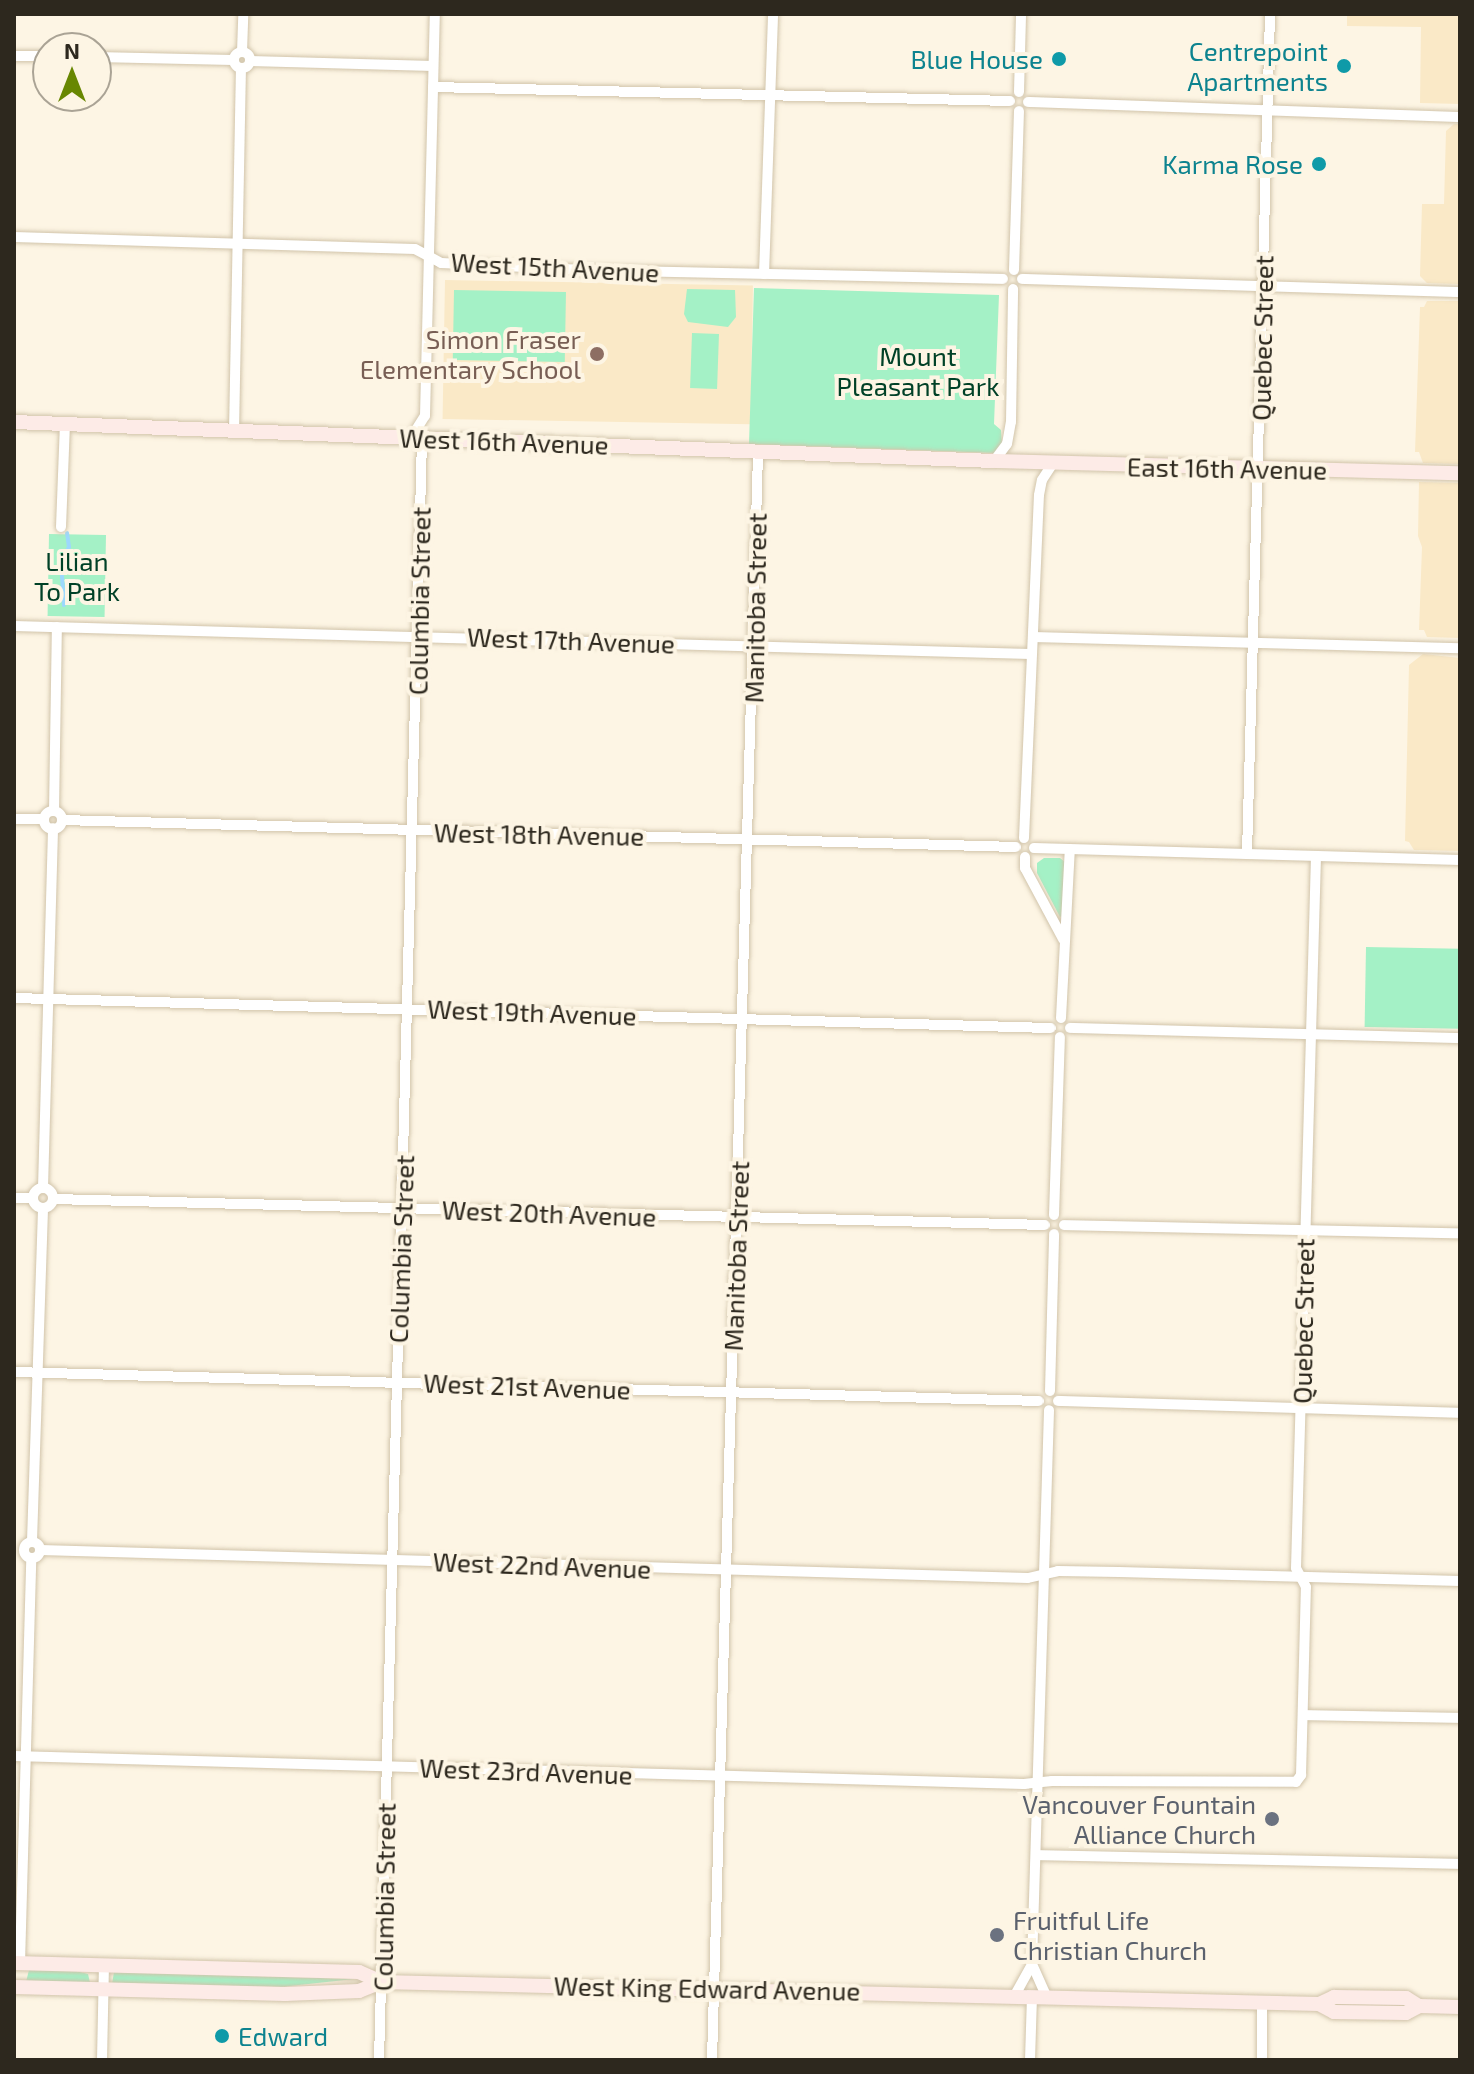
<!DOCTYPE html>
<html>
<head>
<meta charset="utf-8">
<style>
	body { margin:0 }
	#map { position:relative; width:1474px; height:2074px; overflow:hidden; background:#fdf5e4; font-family:"Exo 2",sans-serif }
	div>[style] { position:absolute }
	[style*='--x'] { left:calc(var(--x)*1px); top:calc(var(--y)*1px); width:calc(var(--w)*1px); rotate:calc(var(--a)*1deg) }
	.built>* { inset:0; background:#fae9c7; transform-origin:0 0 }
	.green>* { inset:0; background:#a4f1c6; transform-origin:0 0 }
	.stream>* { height:4px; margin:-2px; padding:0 2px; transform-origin:2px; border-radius:2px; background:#9dd8fc }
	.roads { filter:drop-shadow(0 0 2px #d1c4aa) drop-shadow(0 0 2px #d1c4aa) }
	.street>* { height:10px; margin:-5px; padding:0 5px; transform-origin:5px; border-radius:5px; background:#fff }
	.street>.ring { margin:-5px; padding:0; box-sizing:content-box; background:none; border:10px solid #fff; border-radius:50% }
	.secondary>* { height:14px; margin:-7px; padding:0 7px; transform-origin:7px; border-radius:7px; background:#fdebe7 }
	.dots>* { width:22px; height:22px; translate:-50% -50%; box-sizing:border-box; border:4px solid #fdf5e4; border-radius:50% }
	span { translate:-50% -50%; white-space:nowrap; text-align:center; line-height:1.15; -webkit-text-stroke:8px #fdf5e4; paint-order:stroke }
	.culture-label { font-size:26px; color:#0d838f }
	.right { translate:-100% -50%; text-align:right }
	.left { translate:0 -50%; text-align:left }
	.street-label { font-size:26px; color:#2d281e }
	.education-label { font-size:26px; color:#785e54 }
	.park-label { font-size:26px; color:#004127 }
	.worship-label { font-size:26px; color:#5b616d }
	.frame { position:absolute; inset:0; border:16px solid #2d281e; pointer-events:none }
	.north { position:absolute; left:32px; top:32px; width:80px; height:80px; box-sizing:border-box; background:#fdf5e4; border:2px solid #aaa395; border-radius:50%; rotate:0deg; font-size:22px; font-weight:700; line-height:32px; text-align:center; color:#2d281e }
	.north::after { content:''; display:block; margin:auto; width:28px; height:36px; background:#688702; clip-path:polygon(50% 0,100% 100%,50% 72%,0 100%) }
</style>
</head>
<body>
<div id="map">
	<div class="built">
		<div style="clip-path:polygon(1347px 14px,1460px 14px,1460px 104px,1420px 103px,1421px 27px,1347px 26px)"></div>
		<div style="clip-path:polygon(1454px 124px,1460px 124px,1460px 284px,1427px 283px,1420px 276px,1422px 204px,1444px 204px,1446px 131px)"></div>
		<div style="left:445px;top:280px;width:308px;height:139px;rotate:1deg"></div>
		<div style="clip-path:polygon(1427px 301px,1460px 301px,1460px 464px,1423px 463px,1419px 452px,1415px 452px,1420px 307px,1424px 307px)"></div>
		<div style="clip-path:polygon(1419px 482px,1460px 483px,1460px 638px,1427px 637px,1424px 630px,1419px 630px,1422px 547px,1418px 536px)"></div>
		<div style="clip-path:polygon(1423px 654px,1460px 658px,1460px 851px,1414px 850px,1409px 842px,1405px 841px,1409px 665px)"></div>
	</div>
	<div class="green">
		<div style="clip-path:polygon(754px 288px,999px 295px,994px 424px,1001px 430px,1002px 445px,995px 453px,749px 444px)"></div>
		<div style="clip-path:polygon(687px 289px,735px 290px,736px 317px,728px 327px,688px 322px,684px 314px)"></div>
		<div style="left:454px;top:290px;width:112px;height:70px;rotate:1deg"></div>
		<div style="left:692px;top:333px;width:27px;height:55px;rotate:2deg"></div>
		<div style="left:49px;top:534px;width:57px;height:82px;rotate:1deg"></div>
		<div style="clip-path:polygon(1044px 858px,1060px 858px,1065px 862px,1063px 916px,1060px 917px,1037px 873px,1037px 863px)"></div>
		<div style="left:1366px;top:947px;width:94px;height:80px;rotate:1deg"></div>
		<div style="clip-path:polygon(29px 1970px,76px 1971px,88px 1974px,90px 1983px,26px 1982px)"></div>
		<div style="clip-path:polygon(114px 1972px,354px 1979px,281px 1987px,112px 1984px)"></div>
	</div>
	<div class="stream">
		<div style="--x:64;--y:605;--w:43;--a:-94"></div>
		<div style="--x:61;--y:562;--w:17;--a:-62"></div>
		<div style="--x:69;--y:547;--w:14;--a:-98"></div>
	</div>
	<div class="roads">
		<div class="street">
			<div class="ring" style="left:234px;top:52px;width:6px;height:6px"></div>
			<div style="--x:242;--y:52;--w:38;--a:-88"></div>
			<div style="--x:14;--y:56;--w:34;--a:0"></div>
			<div style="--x:96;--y:57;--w:137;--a:1.3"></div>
			<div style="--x:250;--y:61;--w:183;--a:1.6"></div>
			<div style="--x:433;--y:87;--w:577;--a:1.39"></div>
			<div style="--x:1019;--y:92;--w:78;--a:-88.5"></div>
			<div style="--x:1028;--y:102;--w:432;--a:2"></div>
			<div style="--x:14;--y:237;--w:401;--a:1.7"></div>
			<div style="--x:415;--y:249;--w:30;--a:28"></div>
			<div style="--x:441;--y:263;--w:143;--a:2.8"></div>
			<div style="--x:584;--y:270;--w:419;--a:1.2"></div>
			<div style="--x:1014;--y:270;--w:159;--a:-88.2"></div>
			<div style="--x:764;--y:274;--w:260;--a:-88"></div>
			<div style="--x:1022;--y:279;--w:438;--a:1.7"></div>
			<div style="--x:234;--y:431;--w:362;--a:-88.9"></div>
			<div style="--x:411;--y:438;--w:26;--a:-58"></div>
			<div style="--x:425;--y:416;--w:402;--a:-88.6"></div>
			<div style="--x:994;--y:461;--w:21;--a:-53"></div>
			<div style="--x:1007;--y:444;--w:22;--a:-80"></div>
			<div style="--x:1011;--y:422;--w:133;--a:-89.1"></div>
			<div style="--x:61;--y:527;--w:103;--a:-87.8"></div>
			<div style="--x:14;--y:626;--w:1018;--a:1.58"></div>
			<div style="--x:1033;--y:637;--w:427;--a:1.5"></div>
			<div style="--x:54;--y:811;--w:184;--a:-89.1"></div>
			<div class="ring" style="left:44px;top:811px;width:8px;height:8px"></div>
			<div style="--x:14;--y:819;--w:30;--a:0"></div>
			<div style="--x:62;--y:820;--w:954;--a:1.62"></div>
			<div style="--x:1024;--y:838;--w:343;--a:-87.5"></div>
			<div style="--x:1039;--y:495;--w:15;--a:-79"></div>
			<div style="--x:1042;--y:480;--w:20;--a:-57"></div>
			<div style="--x:1034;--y:848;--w:426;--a:1.6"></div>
			<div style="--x:1247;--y:854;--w:840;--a:-88.43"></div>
			<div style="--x:1025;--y:857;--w:11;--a:90"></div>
			<div style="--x:1025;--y:868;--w:81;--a:61.8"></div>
			<div style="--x:14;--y:998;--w:1037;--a:1.66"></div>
			<div style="--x:1061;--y:1018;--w:169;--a:-87"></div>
			<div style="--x:1070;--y:1028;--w:390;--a:1.5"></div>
			<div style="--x:43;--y:1188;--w:360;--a:-88.4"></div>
			<div class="ring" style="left:33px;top:1188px;width:10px;height:10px"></div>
			<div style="--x:14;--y:1198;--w:19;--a:0"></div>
			<div style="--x:53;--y:1199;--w:992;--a:1.5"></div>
			<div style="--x:1054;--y:1215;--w:178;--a:-88.1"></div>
			<div style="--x:1064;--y:1225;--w:396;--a:1.2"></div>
			<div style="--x:14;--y:1372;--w:1025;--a:1.62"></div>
			<div style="--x:1050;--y:1391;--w:157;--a:-88.5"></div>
			<div style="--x:1058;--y:1401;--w:402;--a:1.7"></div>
			<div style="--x:32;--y:1541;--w:333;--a:-88.1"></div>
			<div class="ring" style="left:24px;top:1542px;width:6px;height:6px"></div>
			<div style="--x:40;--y:1550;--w:988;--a:1.62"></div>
			<div style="--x:1028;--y:1578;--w:31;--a:-13"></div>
			<div style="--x:1058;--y:1571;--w:61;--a:0.9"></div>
			<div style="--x:1119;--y:1572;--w:341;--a:1.5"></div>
			<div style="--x:1303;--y:1715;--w:157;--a:1.1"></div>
			<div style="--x:14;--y:1756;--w:1010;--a:1.59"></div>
			<div style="--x:1024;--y:1784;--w:28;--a:-6"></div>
			<div style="--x:1052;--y:1781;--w:244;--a:0.2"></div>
			<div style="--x:1296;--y:1782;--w:9;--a:-54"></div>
			<div style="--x:1301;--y:1775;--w:188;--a:-88.5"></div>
			<div style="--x:1306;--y:1587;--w:21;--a:-118"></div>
			<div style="--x:1296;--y:1568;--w:712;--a:-88.39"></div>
			<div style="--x:1036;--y:1855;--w:424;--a:1.2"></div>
			<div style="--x:20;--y:1963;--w:405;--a:-88.4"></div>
			<div style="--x:1032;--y:1964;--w:35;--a:66"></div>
			<div style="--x:1015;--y:1995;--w:35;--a:-61"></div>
			<div style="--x:1032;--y:1964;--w:554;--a:-88.24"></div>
			<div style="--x:102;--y:2060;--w:95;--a:-88.8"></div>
			<div style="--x:379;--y:2060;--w:1623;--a:-88.48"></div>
			<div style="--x:712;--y:2060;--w:1610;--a:-88.36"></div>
			<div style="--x:1030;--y:2060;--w:64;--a:-88.2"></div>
			<div style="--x:1262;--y:2060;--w:58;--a:-90"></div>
		</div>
		<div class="secondary">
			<div style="--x:14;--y:422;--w:981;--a:2.28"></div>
			<div style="--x:994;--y:461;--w:466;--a:1.5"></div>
			<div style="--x:14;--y:1963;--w:345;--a:1.5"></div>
			<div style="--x:359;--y:1972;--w:24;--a:24"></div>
			<div style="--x:381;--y:1982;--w:938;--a:1.34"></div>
			<div style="--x:1319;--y:2004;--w:17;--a:-25"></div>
			<div style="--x:1334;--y:1997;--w:72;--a:0.8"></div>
			<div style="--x:1406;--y:1998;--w:15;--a:32"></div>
			<div style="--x:14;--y:1987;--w:271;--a:1.5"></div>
			<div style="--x:285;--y:1994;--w:74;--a:-2.3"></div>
			<div style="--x:359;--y:1991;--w:24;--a:-22"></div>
			<div style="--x:1319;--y:2004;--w:17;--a:28"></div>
			<div style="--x:1334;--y:2012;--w:72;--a:0.8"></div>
			<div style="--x:1406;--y:2013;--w:15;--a:-28"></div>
			<div style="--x:1419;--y:2006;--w:41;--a:1.4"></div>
		</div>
	</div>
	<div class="dots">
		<div style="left:1059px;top:59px;background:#0f9aa8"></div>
		<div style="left:1344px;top:66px;background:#0f9aa8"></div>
		<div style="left:1319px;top:164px;background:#0f9aa8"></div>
		<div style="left:597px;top:354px;background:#8d6e63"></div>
		<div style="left:1272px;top:1819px;background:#6b7280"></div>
		<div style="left:997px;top:1935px;background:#6b7280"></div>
		<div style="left:222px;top:2036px;background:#0f9aa8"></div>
	</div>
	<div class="culture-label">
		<span class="right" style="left:1328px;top:66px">Centrepoint<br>Apartments</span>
		<span class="right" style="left:1043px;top:59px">Blue House</span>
		<span class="right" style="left:1303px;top:164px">Karma Rose</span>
		<span class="left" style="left:238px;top:2036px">Edward</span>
	</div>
	<div class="street-label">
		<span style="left:555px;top:267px;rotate:3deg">West 15th Avenue</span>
		<span style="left:1262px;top:338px;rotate:-89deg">Quebec Street</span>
		<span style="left:504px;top:441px;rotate:2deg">West 16th Avenue</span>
		<span style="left:1227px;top:468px;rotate:1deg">East 16th Avenue</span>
		<span style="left:419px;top:601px;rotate:-89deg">Columbia Street</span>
		<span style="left:755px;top:608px;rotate:-89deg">Manitoba Street</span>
		<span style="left:571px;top:640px;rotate:2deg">West 17th Avenue</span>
		<span style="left:539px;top:834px;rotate:1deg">West 18th Avenue</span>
		<span style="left:532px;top:1012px;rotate:2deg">West 19th Avenue</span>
		<span style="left:549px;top:1213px;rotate:2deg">West 20th Avenue</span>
		<span style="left:401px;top:1249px;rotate:-88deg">Columbia Street</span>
		<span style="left:736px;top:1256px;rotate:-88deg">Manitoba Street</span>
		<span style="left:1303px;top:1321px;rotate:-89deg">Quebec Street</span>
		<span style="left:527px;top:1386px;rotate:2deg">West 21st Avenue</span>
		<span style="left:542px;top:1565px;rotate:2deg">West 22nd Avenue</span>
		<span style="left:526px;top:1771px;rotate:2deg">West 23rd Avenue</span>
		<span style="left:384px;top:1897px;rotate:-89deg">Columbia Street</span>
		<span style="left:707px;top:1988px;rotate:1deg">West King Edward Avenue</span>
	</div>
	<div class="education-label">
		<span class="right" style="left:581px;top:354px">Simon Fraser<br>Elementary School</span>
	</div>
	<div class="park-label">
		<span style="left:918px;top:371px">Mount<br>Pleasant Park</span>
		<span style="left:77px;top:576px">Lilian<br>To Park</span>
	</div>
	<div class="worship-label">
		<span class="right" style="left:1256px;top:1819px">Vancouver Fountain<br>Alliance Church</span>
		<span class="left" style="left:1013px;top:1935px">Fruitful Life<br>Christian Church</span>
	</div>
	<div class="frame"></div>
	<div class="north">N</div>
</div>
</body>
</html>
